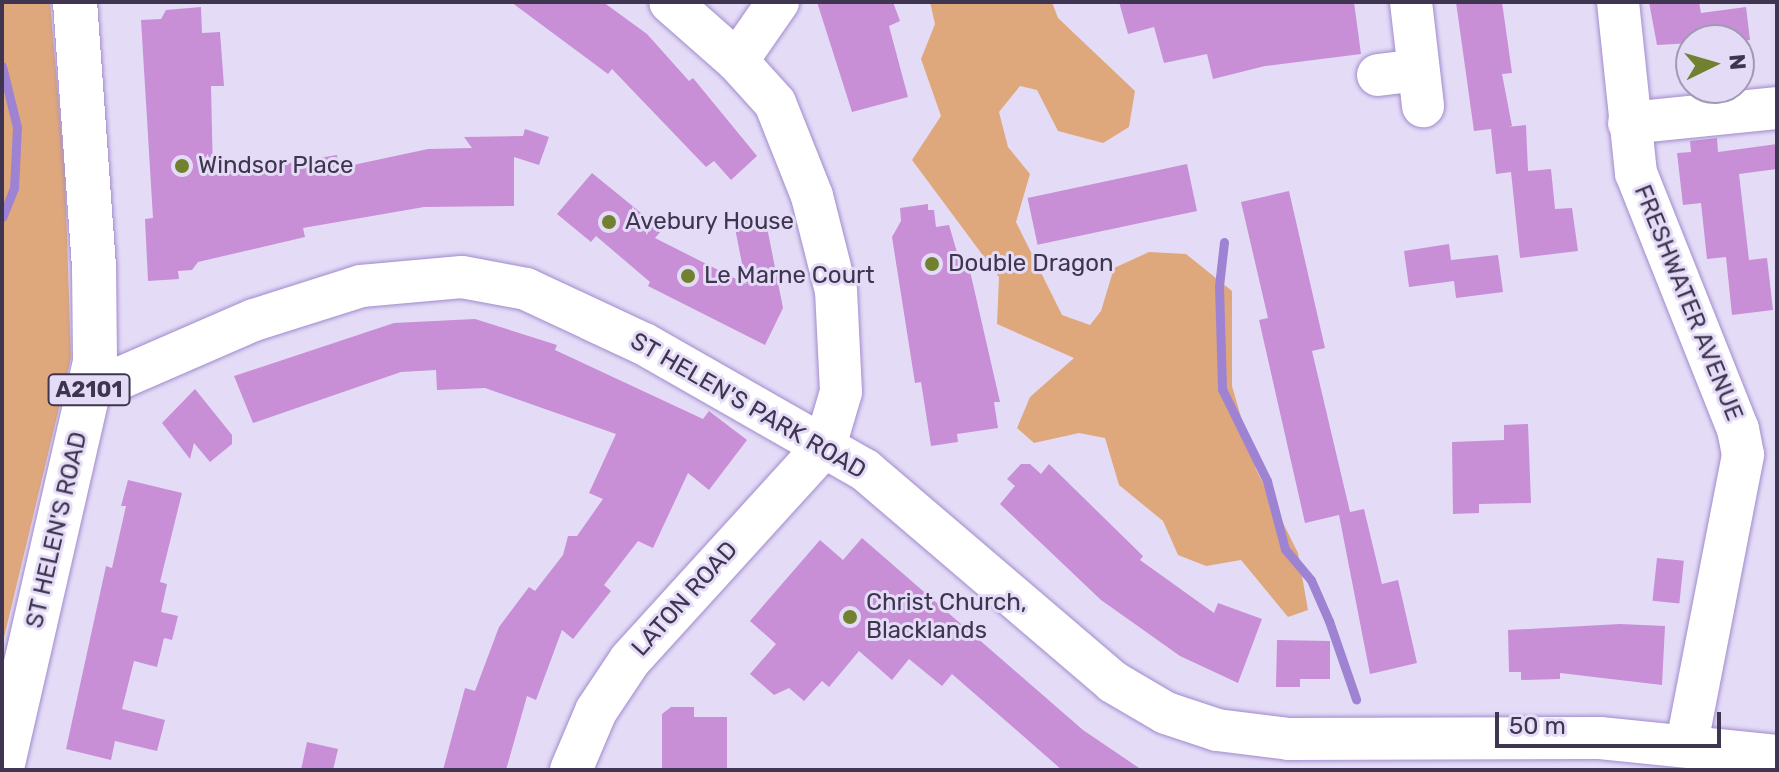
<!DOCTYPE html>
<html>
<head>
<meta charset="utf-8">
<style>
	body { margin:0 }
	#map { position:relative; width:1779px; height:772px; overflow:hidden; background:#e4dcf7; font-family:Rubik,sans-serif }
	div>[style] { position:absolute }
	[style*='--x'] { left:calc(var(--x)*1px); top:calc(var(--y)*1px); width:calc(var(--w)*1px); rotate:calc(var(--a)*1deg) }
	.green>* { inset:0; background:#dfa87c }
	.stream>* { height:9px; margin:-4.5px; padding:0 4.5px; transform-origin:4.5px; border-radius:4.5px; background:#9f83d3 }
	.building>* { inset:0; background:#c88ed6; transform-origin:0 0 }
	.roads { filter:drop-shadow(0 0 2px #a18bcc) drop-shadow(0 0 2px #a18bcc) }
	.minor>* { height:42px; margin:-21px; padding:0 21px; transform-origin:21px; border-radius:21px; background:#fff }
	.major>* { height:44px; margin:-22px; padding:0 22px; transform-origin:22px; border-radius:22px; background:#fff }
	.dots>* { width:22px; height:22px; translate:-50% -50%; box-sizing:border-box; border:4px solid #e4dcf7; border-radius:50% }
	span { translate:-50% -50%; white-space:nowrap; text-align:center; line-height:1.15; -webkit-text-stroke:6px #e4dcf7; paint-order:stroke }
	.shield-label span { padding:2px 6px; background:#e4dcf7; border:2px solid; border-radius:6px; -webkit-text-stroke-width:0 }
	.shield-label { font-size:22px; color:#3f3551; font-weight:700 }
	.poi-label { font-size:24px; color:#3f3551 }
	.left { translate:0 -50%; text-align:left }
	.street-label { font-size:24px; color:#3f3551 }
	.frame { position:absolute; inset:0; border:4px solid #3f3551; pointer-events:none }
	.north { position:absolute; left:1675px; top:24px; width:80px; height:80px; box-sizing:border-box; background:#e4dcf7; border:2px solid #a299b5; border-radius:50%; rotate:85deg; font-size:22px; font-weight:700; line-height:32px; text-align:center; color:#3f3551 }
	.north::after { content:''; display:block; margin:auto; width:28px; height:36px; background:#718130; clip-path:polygon(50% 0,100% 100%,50% 72%,0 100%) }
	.scale { position:absolute; left:1495px; top:712px; width:226px; height:36px; box-sizing:border-box; border:4px solid #3f3551; border-top:0; padding-left:10px; font-size:24px; line-height:28px; white-space:nowrap; color:#3f3551; -webkit-text-stroke:6px #e4dcf7; paint-order:stroke }
</style>
</head>
<body>
<div id="map">
	<div class="green">
		<div style="clip-path:polygon(2px 2px,50px 2px,65px 174px,71px 358px,2px 646px)"></div>
		<div style="clip-path:polygon(930px 2px,1052px 2px,1058px 18px,1135px 91px,1129px 127px,1103px 143px,1058px 131px,1037px 90px,1020px 86px,999px 112px,1008px 147px,1030px 174px,1016px 222px,1062px 315px,1090px 325px,1101px 311px,1114px 268px,1149px 252px,1186px 254px,1232px 291px,1232px 386px,1256px 469px,1298px 553px,1308px 610px,1288px 617px,1241px 560px,1206px 566px,1178px 555px,1163px 521px,1119px 485px,1105px 438px,1079px 433px,1034px 443px,1017px 428px,1030px 397px,1074px 358px,997px 324px,999px 277px,912px 160px,941px 116px,921px 59px,935px 24px)"></div>
	</div>
	<div class="stream">
		<div style="--x:2;--y:66;--w:63;--a:76.2"></div>
		<div style="--x:17;--y:127;--w:61;--a:92.8"></div>
		<div style="--x:14;--y:188;--w:31;--a:112"></div>
		<div style="--x:1224;--y:242;--w:44;--a:96.5"></div>
		<div style="--x:1219;--y:286;--w:103;--a:88.3"></div>
		<div style="--x:1222;--y:389;--w:102;--a:63.9"></div>
		<div style="--x:1267;--y:481;--w:70;--a:75.2"></div>
		<div style="--x:1285;--y:549;--w:40;--a:50"></div>
		<div style="--x:1311;--y:580;--w:45;--a:66.3"></div>
		<div style="--x:1329;--y:621;--w:83;--a:70.9"></div>
	</div>
	<div class="building">
		<div style="clip-path:polygon(511px 2px,603px 2px,647px 34px,689px 81px,693px 78px,757px 156px,731px 180px,714px 161px,706px 167px,612px 69px,608px 74px)"></div>
		<div style="clip-path:polygon(817px 2px,893px 2px,900px 21px,889px 26px,908px 97px,852px 112px)"></div>
		<div style="clip-path:polygon(1119px 2px,1354px 2px,1361px 54px,1265px 66px,1213px 79px,1207px 54px,1164px 63px,1154px 27px,1128px 34px)"></div>
		<div style="clip-path:polygon(1456px 2px,1502px 2px,1512px 73px,1502px 74px,1512px 126px,1507px 127px,1526px 125px,1528px 171px,1551px 169px,1555px 209px,1572px 208px,1578px 251px,1520px 258px,1511px 172px,1496px 174px,1491px 129px,1474px 131px)"></div>
		<div style="clip-path:polygon(1649px 2px,1699px 2px,1701px 13px,1746px 7px,1750px 40px,1657px 45px)"></div>
		<div style="clip-path:polygon(201px 7px,202px 33px,220px 32px,224px 86px,211px 86px,213px 175px,276px 160px,277px 165px,337px 155px,339px 168px,428px 149px,472px 148px,464px 137px,523px 136px,525px 129px,549px 137px,539px 165px,514px 157px,514px 206px,424px 207px,303px 228px,305px 237px,198px 262px,192px 270px,178px 271px,179px 279px,148px 281px,145px 219px,153px 218px,141px 20px,161px 19px,166px 10px)"></div>
		<div style="clip-path:polygon(1717px 138px,1718px 152px,1777px 144px,1777px 169px,1739px 174px,1749px 260px,1767px 258px,1773px 310px,1732px 315px,1726px 257px,1707px 259px,1701px 203px,1683px 205px,1677px 153px,1691px 152px,1690px 141px)"></div>
		<div style="left:1187px;top:164px;width:48px;height:163px;rotate:78deg"></div>
		<div style="clip-path:polygon(592px 173px,662px 230px,655px 238px,746px 284px,734px 223px,765px 217px,783px 308px,765px 345px,648px 286px,650px 282px,596px 236px,591px 242px,557px 214px)"></div>
		<div style="clip-path:polygon(1289px 191px,1325px 348px,1312px 351px,1350px 512px,1364px 509px,1382px 584px,1398px 580px,1417px 663px,1370px 674px,1339px 515px,1305px 523px,1259px 320px,1268px 318px,1241px 202px)"></div>
		<div style="clip-path:polygon(928px 204px,928px 210px,934px 210px,936px 227px,949px 225px,959px 259px,967px 258px,1000px 402px,994px 402px,998px 428px,957px 434px,958px 442px,931px 446px,921px 382px,915px 383px,892px 237px,901px 221px,900px 208px)"></div>
		<div style="clip-path:polygon(1449px 244px,1451px 260px,1498px 255px,1503px 292px,1456px 298px,1454px 281px,1409px 287px,1404px 251px)"></div>
		<div style="clip-path:polygon(475px 319px,557px 345px,555px 350px,703px 419px,709px 411px,747px 440px,709px 490px,688px 473px,653px 548px,638px 541px,604px 585px,611px 591px,573px 639px,562px 630px,536px 700px,527px 696px,506px 770px,443px 770px,465px 688px,475px 691px,499px 627px,529px 587px,535px 591px,563px 555px,568px 536px,577px 536px,603px 499px,589px 493px,616px 434px,485px 388px,437px 390px,436px 370px,401px 372px,253px 423px,234px 376px,394px 323px)"></div>
		<div style="clip-path:polygon(195px 389px,232px 435px,232px 444px,210px 462px,194px 443px,190px 459px,162px 423px)"></div>
		<div style="clip-path:polygon(1528px 424px,1531px 503px,1479px 504px,1479px 513px,1453px 514px,1452px 442px,1504px 440px,1504px 425px)"></div>
		<div style="clip-path:polygon(1021px 464px,1030px 464px,1041px 474px,1049px 464px,1143px 556px,1140px 560px,1214px 613px,1218px 603px,1262px 619px,1238px 683px,1180px 656px,1101px 600px,1000px 504px,1015px 486px,1007px 479px)"></div>
		<div style="clip-path:polygon(128px 480px,182px 493px,160px 582px,167px 584px,161px 612px,178px 616px,172px 640px,164px 638px,157px 667px,134px 661px,122px 709px,165px 720px,157px 751px,115px 741px,111px 760px,66px 749px,106px 566px,112px 568px,126px 506px,121px 506px)"></div>
		<div style="clip-path:polygon(862px 538px,1083px 730px,1142px 770px,1062px 770px,952px 674px,942px 686px,909px 659px,892px 680px,859px 651px,829px 687px,822px 681px,804px 701px,789px 688px,774px 695px,750px 674px,776px 644px,750px 621px,820px 540px,843px 560px)"></div>
		<div style="left:1657px;top:558px;width:27px;height:43px;rotate:6deg"></div>
		<div style="clip-path:polygon(1620px 624px,1665px 626px,1662px 685px,1560px 673px,1560px 679px,1521px 680px,1521px 672px,1509px 672px,1508px 630px)"></div>
		<div style="clip-path:polygon(1277px 640px,1330px 641px,1330px 679px,1300px 679px,1300px 687px,1276px 687px)"></div>
		<div style="clip-path:polygon(671px 707px,694px 707px,694px 717px,727px 717px,727px 770px,662px 770px,662px 714px)"></div>
		<div style="clip-path:polygon(307px 742px,338px 749px,333px 770px,301px 770px)"></div>
	</div>
	<div class="roads">
		<div class="minor">
			<div style="--x:1411;--y:2;--w:105;--a:83.4"></div>
			<div style="--x:1618;--y:2;--w:172;--a:84"></div>
			<div style="--x:1636;--y:173;--w:276;--a:68.3"></div>
			<div style="--x:1738;--y:429;--w:26;--a:79"></div>
			<div style="--x:1743;--y:455;--w:294;--a:101"></div>
			<div style="--x:737;--y:61;--w:72;--a:-55.2"></div>
			<div style="--x:1378;--y:75;--w:39;--a:-7"></div>
			<div style="--x:1629;--y:123;--w:149;--a:-5.8"></div>
			<div style="--x:91;--y:380;--w:27;--a:-2"></div>
			<div style="--x:118;--y:379;--w:148;--a:-23.5"></div>
			<div style="--x:254;--y:320;--w:112;--a:-17.6"></div>
			<div style="--x:361;--y:286;--w:101;--a:-5.1"></div>
			<div style="--x:462;--y:277;--w:65;--a:10.6"></div>
			<div style="--x:526;--y:289;--w:130;--a:25"></div>
			<div style="--x:644;--y:344;--w:254;--a:29.7"></div>
			<div style="--x:865;--y:470;--w:326;--a:40.5"></div>
			<div style="--x:1113;--y:682;--w:61;--a:30.3"></div>
			<div style="--x:1166;--y:713;--w:54;--a:18.4"></div>
			<div style="--x:1217;--y:730;--w:73;--a:7.1"></div>
			<div style="--x:1289;--y:739;--w:311;--a:-0.2"></div>
			<div style="--x:1600;--y:738;--w:178;--a:5.8"></div>
			<div style="--x:571;--y:770;--w:64;--a:-67"></div>
			<div style="--x:596;--y:711;--w:61;--a:-56.3"></div>
			<div style="--x:630;--y:660;--w:290;--a:-47.7"></div>
			<div style="--x:825;--y:446;--w:56;--a:-73.5"></div>
			<div style="--x:841;--y:392;--w:101;--a:-92.8"></div>
			<div style="--x:836;--y:291;--w:98;--a:-104.2"></div>
			<div style="--x:812;--y:196;--w:100;--a:-111.7"></div>
			<div style="--x:775;--y:103;--w:57;--a:-132.1"></div>
			<div style="--x:737;--y:61;--w:89;--a:-138.6"></div>
		</div>
		<div class="major">
			<div style="--x:2;--y:768;--w:417;--a:-77.1"></div>
			<div style="--x:95;--y:361;--w:94;--a:-90.6"></div>
			<div style="--x:94;--y:267;--w:266;--a:-94.1"></div>
		</div>
	</div>
	<div class="dots">
		<div style="left:182px;top:166px;background:#718130"></div>
		<div style="left:609px;top:222px;background:#718130"></div>
		<div style="left:932px;top:264px;background:#718130"></div>
		<div style="left:688px;top:276px;background:#718130"></div>
		<div style="left:850px;top:617px;background:#718130"></div>
	</div>
	<div class="shield-label">
		<span style="left:89px;top:390px">A2101</span>
	</div>
	<div class="poi-label">
		<span class="left" style="left:198px;top:166px">Windsor Place</span>
		<span class="left" style="left:625px;top:222px">Avebury House</span>
		<span class="left" style="left:948px;top:264px">Double Dragon</span>
		<span class="left" style="left:704px;top:276px">Le Marne Court</span>
		<span class="left" style="left:866px;top:617px">Christ Church,<br>Blacklands</span>
	</div>
	<div class="street-label">
		<span style="left:1688px;top:303px;rotate:68deg">FRESHWATER AVENUE</span>
		<span style="left:748px;top:406px;rotate:30deg">ST HELEN'S PARK ROAD</span>
		<span style="left:57px;top:530px;rotate:-77deg">ST HELEN'S ROAD</span>
		<span style="left:685px;top:599px;rotate:-48deg">LATON ROAD</span>
	</div>
	<div class="frame"></div>
	<div class="north">N</div>
	<div class="scale">50 m</div>
</div>
</body>
</html>
